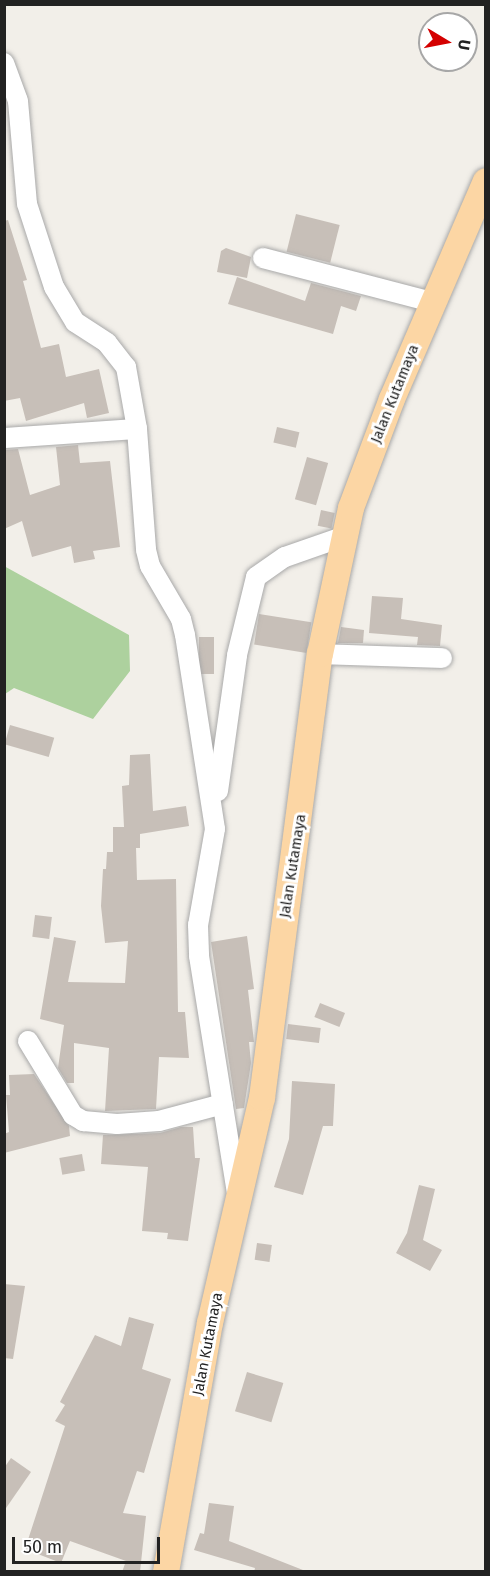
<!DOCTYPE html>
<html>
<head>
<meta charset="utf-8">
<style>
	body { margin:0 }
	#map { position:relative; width:490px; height:1576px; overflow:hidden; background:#f2efe9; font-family:"Fira Sans",sans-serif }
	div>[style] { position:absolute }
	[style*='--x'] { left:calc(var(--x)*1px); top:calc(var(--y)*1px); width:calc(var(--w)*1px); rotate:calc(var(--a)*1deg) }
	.forest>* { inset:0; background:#add19e }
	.building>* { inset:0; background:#c7bfb8; transform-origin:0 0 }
	.roads { filter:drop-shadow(0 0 2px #a9a9a9) drop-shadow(0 0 2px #a9a9a9) }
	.minor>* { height:20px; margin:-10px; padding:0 10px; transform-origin:10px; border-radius:10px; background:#fff }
	.major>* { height:26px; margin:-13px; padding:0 13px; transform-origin:13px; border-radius:13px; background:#fcd6a4 }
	span { translate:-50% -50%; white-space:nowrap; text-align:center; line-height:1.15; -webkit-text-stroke:6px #fff; paint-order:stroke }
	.street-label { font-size:15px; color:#222 }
	.frame { position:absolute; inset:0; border:6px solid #222; pointer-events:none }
	.north { position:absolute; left:418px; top:12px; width:60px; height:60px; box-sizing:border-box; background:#fff; border:2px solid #a7a7a7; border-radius:50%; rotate:100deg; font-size:16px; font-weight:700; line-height:24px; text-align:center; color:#222 }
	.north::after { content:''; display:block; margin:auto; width:21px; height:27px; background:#d40000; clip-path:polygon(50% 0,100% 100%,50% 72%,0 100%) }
	.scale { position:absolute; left:12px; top:1537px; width:148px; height:27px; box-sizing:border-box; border:3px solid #222; border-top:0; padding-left:8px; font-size:18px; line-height:21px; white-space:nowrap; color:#222; -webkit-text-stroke:4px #fff; paint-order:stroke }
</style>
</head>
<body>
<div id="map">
	<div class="forest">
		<div style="clip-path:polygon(4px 566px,129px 635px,130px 671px,93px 719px,14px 688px,5px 694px)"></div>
	</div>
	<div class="building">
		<div style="left:296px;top:214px;width:45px;height:39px;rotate:14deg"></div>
		<div style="clip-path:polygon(8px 220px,27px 280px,23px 281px,41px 348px,59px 344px,66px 377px,99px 369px,109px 413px,87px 418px,84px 403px,26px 421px,20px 398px,4px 401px,4px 221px)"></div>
		<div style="clip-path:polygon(226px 248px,251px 257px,247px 278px,217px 272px,221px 251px)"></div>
		<div style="clip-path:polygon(237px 277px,305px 301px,311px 283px,361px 296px,356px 311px,341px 306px,333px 334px,228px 304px)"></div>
		<div style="left:277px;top:427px;width:23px;height:16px;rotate:13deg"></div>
		<div style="clip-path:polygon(78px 445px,80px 463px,110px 461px,120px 547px,93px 551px,95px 559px,74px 563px,71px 546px,32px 557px,22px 521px,4px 529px,4px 450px,18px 449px,30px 495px,60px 485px,56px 447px)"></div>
		<div style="left:307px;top:457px;width:22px;height:44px;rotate:16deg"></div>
		<div style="left:321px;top:510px;width:14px;height:16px;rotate:12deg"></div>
		<div style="clip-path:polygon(372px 596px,403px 598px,401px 619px,442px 625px,440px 646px,417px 645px,418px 637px,369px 633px)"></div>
		<div style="left:259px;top:614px;width:53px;height:31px;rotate:9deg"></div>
		<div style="clip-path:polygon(341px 627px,364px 630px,363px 643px,338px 643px)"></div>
		<div style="left:199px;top:637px;width:15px;height:37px"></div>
		<div style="left:10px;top:725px;width:46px;height:20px;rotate:16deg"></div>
		<div style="clip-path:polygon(150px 754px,153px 811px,186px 806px,189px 826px,140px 834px,140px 848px,136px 848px,137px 880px,176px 879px,178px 1012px,185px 1012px,189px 1058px,159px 1057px,156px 1109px,105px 1111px,109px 1048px,74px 1043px,74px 1083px,67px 1083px,58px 1068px,64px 1025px,40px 1019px,54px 937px,76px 941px,68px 982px,125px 983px,128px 941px,105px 943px,101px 906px,103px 869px,106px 869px,107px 852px,113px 852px,113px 827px,124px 827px,122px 786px,129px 785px,130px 755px)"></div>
		<div style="left:35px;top:915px;width:17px;height:22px;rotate:7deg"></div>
		<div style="clip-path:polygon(247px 936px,254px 989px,248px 990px,254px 1042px,249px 1042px,251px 1063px,244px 1108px,236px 1109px,211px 942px)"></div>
		<div style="left:320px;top:1003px;width:27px;height:15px;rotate:22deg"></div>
		<div style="left:288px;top:1024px;width:33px;height:15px;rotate:7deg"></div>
		<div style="clip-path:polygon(34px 1074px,69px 1126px,70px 1136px,4px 1153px,4px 1134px,9px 1132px,6px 1095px,10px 1095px,9px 1075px)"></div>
		<div style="clip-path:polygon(292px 1081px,335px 1084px,333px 1126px,323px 1126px,303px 1195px,274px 1187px,289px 1139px)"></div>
		<div style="clip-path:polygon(181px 1127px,193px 1127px,195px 1158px,200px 1158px,188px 1241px,167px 1239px,168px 1233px,142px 1231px,148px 1167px,101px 1164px,103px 1135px,160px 1133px)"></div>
		<div style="left:82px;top:1154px;width:17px;height:23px;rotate:80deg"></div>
		<div style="clip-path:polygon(419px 1185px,435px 1189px,423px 1240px,442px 1250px,430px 1271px,396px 1253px,407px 1233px)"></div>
		<div style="left:257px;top:1243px;width:15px;height:17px;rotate:8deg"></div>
		<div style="clip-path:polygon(4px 1284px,25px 1286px,13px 1359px,4px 1358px)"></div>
		<div style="clip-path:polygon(129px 1317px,154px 1324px,142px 1369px,171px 1379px,144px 1473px,137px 1471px,123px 1513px,146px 1516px,140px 1572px,122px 1572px,126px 1561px,70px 1541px,61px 1563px,25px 1549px,65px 1426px,55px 1421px,65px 1405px,60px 1402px,95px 1335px,121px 1346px)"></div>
		<div style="left:247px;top:1372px;width:38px;height:41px;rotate:17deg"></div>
		<div style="clip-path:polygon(11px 1458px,31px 1472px,4px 1511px,4px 1468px)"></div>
		<div style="clip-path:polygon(209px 1503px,234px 1506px,229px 1541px,308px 1572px,254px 1572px,255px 1568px,194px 1550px,200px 1533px,204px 1534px)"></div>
	</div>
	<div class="roads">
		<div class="minor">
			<div style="--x:4;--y:63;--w:40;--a:69.8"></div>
			<div style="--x:18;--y:101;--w:103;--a:85"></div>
			<div style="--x:27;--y:204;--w:87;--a:72"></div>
			<div style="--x:54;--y:287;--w:41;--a:59"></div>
			<div style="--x:75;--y:322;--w:38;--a:33"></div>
			<div style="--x:107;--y:343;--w:31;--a:52"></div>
			<div style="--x:126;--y:367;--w:63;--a:79.9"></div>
			<div style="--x:137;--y:429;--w:121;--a:85.7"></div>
			<div style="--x:146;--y:550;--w:16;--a:76"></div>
			<div style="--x:150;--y:566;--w:61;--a:59.7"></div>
			<div style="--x:181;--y:619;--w:16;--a:76"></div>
			<div style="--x:185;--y:635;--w:196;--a:81.2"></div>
			<div style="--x:215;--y:829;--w:97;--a:100"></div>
			<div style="--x:198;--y:925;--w:31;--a:88"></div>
			<div style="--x:199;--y:956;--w:240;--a:80.9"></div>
			<div style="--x:263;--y:258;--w:175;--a:14.6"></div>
			<div style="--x:4;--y:438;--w:133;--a:-3.9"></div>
			<div style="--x:320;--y:654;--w:122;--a:1.9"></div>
			<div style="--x:218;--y:791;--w:137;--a:-82"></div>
			<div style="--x:237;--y:655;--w:80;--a:-76.3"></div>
			<div style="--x:256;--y:577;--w:35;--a:-35"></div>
			<div style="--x:285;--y:557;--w:64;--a:-19.3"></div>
			<div style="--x:28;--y:1041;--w:87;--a:58.7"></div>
			<div style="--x:73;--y:1115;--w:12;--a:31"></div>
			<div style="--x:83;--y:1121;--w:34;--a:5"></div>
			<div style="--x:117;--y:1124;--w:42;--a:-4.1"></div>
			<div style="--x:159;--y:1121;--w:66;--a:-14.9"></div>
		</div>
		<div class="major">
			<div style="--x:166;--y:1572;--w:253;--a:-80"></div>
			<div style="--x:210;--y:1323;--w:231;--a:-77"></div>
			<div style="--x:262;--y:1098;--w:448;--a:-82.6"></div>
			<div style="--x:320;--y:654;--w:149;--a:-78"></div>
			<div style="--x:351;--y:508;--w:116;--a:-69.4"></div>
			<div style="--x:392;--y:399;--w:237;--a:-66.7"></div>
		</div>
	</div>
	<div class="street-label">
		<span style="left:395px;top:394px;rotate:-68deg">Jalan Kutamaya</span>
		<span style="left:293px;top:866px;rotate:-81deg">Jalan Kutamaya</span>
		<span style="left:208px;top:1344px;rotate:-79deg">Jalan Kutamaya</span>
	</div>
	<div class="frame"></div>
	<div class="north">U</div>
	<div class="scale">50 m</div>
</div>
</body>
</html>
